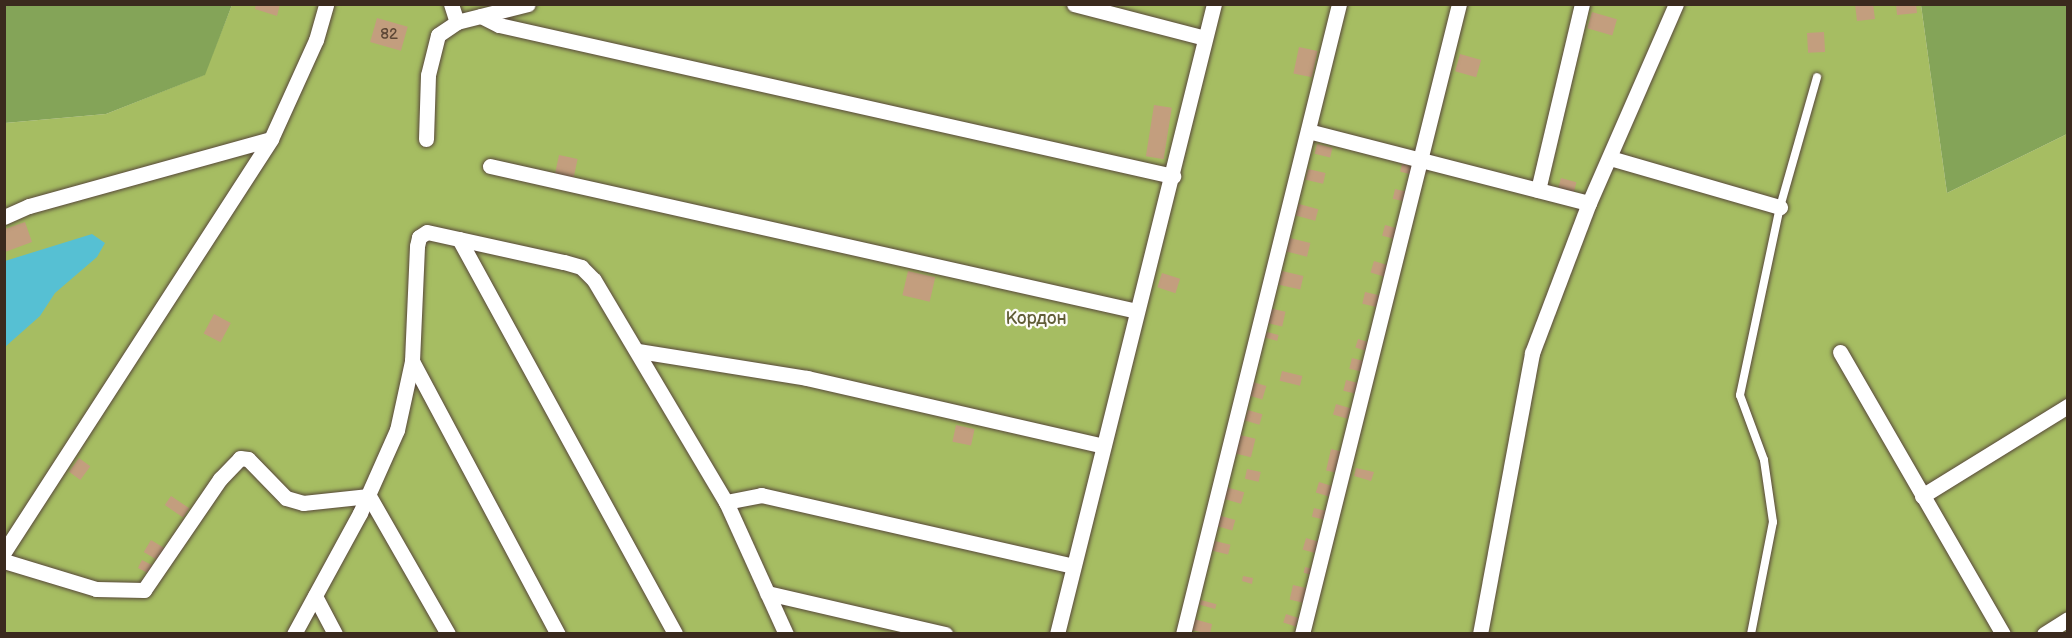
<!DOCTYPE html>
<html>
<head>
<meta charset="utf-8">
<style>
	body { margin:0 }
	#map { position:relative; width:2072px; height:638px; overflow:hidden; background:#f4ecd7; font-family:"Balsamiq Sans",sans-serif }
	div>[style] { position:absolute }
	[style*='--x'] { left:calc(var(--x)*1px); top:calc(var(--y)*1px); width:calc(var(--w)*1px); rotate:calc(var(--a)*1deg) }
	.green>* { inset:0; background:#a6bd62 }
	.forest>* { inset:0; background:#84a458 }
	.water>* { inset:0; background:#56c0d3 }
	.building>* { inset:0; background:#c39e7e; transform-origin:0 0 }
	.roads { filter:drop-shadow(0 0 2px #57473a) drop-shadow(0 0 2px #57473a) }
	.lane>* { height:8px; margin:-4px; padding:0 4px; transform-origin:4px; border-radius:4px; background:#fff }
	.street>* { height:15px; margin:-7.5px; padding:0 7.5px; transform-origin:7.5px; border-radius:7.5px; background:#fff }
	span { translate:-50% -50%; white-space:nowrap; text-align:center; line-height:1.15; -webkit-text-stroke:4.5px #fdfcf7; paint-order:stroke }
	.number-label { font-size:15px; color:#5d4736 }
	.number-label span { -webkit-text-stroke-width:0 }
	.park-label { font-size:18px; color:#605d36 }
	.frame { position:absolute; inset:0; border:6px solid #3b2a1e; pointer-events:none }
</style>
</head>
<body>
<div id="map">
	<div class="green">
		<div style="clip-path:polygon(232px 5px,1921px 5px,1947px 193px,2067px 134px,2067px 633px,5px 634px,5px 123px,106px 114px,204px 75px)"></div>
	</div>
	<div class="forest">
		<div style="clip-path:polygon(5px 4px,232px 4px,232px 5px,205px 75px,106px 114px,5px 123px)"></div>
		<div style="clip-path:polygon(1921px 5px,2067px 5px,2067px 134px,1947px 193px)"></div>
	</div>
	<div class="water">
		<div style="clip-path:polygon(92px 234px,105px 243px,97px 257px,55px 293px,40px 316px,5px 347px,5px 261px)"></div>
	</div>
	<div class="building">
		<div style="clip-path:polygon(256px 4px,280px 4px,277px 16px,255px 9px)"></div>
		<div style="clip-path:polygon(1855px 4px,1873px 4px,1875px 19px,1857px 21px)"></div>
		<div style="clip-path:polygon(1896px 4px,1916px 4px,1917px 13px,1897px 15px)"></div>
		<div style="left:1592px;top:12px;width:26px;height:17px;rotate:16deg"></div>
		<div style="left:377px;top:18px;width:32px;height:25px;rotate:16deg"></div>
		<div style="left:1824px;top:32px;width:20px;height:17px;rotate:87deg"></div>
		<div style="left:1299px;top:47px;width:19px;height:27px;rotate:12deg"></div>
		<div style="left:1460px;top:54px;width:22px;height:18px;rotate:16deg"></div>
		<div style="left:1154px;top:105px;width:18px;height:52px;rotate:9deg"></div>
		<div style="left:1317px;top:144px;width:16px;height:10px;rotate:14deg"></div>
		<div style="left:559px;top:155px;width:19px;height:21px;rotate:12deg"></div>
		<div style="left:1402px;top:164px;width:13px;height:8px;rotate:13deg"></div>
		<div style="left:1308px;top:169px;width:18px;height:11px;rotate:13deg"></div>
		<div style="left:1561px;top:178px;width:16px;height:12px;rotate:15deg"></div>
		<div style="left:1395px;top:189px;width:13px;height:10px;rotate:13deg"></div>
		<div style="left:1299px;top:204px;width:20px;height:12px;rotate:15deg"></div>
		<div style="clip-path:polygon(25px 222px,32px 242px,5px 252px,5px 229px)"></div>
		<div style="left:1385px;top:225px;width:16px;height:11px;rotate:15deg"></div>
		<div style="left:1290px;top:238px;width:21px;height:14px;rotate:14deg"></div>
		<div style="left:1374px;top:261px;width:17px;height:12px;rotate:17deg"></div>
		<div style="left:908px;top:271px;width:28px;height:25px;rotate:13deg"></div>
		<div style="left:1282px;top:271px;width:22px;height:14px;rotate:13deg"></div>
		<div style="left:1162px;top:273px;width:19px;height:15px;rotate:18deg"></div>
		<div style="left:1365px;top:292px;width:17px;height:12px;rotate:13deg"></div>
		<div style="left:1269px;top:308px;width:17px;height:15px;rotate:13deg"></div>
		<div style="left:214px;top:314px;width:19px;height:22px;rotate:28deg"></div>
		<div style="left:1267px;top:332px;width:12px;height:6px;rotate:14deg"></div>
		<div style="left:1358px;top:339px;width:14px;height:9px;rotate:17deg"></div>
		<div style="left:1352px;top:358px;width:12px;height:11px;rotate:14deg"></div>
		<div style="left:1282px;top:371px;width:21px;height:10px;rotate:14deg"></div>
		<div style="left:1346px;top:380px;width:16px;height:11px;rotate:14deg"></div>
		<div style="left:1253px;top:382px;width:14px;height:14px;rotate:17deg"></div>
		<div style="left:1336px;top:404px;width:15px;height:11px;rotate:16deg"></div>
		<div style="left:1248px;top:410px;width:15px;height:11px;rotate:16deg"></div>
		<div style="left:956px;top:425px;width:19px;height:17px;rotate:12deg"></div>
		<div style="left:1240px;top:435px;width:16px;height:19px;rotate:14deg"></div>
		<div style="left:1331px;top:449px;width:13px;height:22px;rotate:13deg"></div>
		<div style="left:79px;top:458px;width:14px;height:17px;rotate:36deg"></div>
		<div style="clip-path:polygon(1356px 468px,1374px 472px,1371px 481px,1354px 476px)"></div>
		<div style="left:1247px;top:469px;width:14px;height:10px;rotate:12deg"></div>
		<div style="left:1319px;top:482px;width:17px;height:11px;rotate:17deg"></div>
		<div style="left:1226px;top:487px;width:19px;height:12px;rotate:16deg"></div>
		<div style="left:171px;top:496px;width:22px;height:11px;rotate:34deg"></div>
		<div style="left:1314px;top:508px;width:16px;height:9px;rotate:14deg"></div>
		<div style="left:1218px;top:515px;width:18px;height:11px;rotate:16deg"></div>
		<div style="left:1306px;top:538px;width:15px;height:12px;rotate:16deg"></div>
		<div style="left:151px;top:540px;width:17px;height:14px;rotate:31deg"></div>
		<div style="left:1215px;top:541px;width:16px;height:10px;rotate:14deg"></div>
		<div style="left:142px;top:560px;width:11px;height:9px;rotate:27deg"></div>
		<div style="left:1305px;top:567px;width:12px;height:6px;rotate:14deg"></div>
		<div style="clip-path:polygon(1243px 576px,1253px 578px,1252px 584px,1242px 581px)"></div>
		<div style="left:1293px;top:585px;width:17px;height:15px;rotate:13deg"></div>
		<div style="left:1201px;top:600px;width:16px;height:5px;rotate:15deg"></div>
		<div style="left:1286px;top:614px;width:13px;height:9px;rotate:18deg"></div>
		<div style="clip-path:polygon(1194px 619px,1212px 624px,1210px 634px,1191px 630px)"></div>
	</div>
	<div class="roads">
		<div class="lane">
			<div style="--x:1751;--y:634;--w:114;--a:-78.9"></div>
			<div style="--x:1773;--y:522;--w:63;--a:-98.3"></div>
			<div style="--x:1764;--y:460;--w:69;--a:-110.3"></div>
			<div style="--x:1740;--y:395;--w:192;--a:-78"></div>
			<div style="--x:1780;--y:207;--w:135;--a:-74.1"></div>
		</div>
		<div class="street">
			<div style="--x:451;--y:4;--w:19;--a:72"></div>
			<div style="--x:1074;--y:4;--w:135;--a:14.5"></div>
			<div style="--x:481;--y:16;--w:20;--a:27"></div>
			<div style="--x:499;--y:25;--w:691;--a:12.63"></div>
			<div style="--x:1308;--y:131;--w:290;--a:14.4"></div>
			<div style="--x:426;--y:139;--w:64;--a:-88.2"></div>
			<div style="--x:428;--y:75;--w:41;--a:-76"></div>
			<div style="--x:438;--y:35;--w:23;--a:-34"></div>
			<div style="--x:457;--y:22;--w:73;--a:-14.2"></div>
			<div style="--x:1610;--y:158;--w:177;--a:16.1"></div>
			<div style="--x:490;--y:166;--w:663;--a:12.63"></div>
			<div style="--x:1538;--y:190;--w:191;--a:-76.7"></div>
			<div style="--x:4;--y:217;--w:27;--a:-24"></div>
			<div style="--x:29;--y:206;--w:251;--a:-15.5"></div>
			<div style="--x:459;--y:239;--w:450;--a:61.3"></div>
			<div style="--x:639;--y:351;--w:170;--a:9.1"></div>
			<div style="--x:807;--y:378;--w:304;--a:12.9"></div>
			<div style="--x:1840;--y:352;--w:326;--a:60"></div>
			<div style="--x:412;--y:361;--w:310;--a:61.9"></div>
			<div style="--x:1922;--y:496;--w:172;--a:-31.7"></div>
			<div style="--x:726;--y:502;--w:36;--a:-11"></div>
			<div style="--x:761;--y:495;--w:320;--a:12.8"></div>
			<div style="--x:4;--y:552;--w:492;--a:-57.1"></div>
			<div style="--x:271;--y:139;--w:109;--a:-65.6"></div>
			<div style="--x:316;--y:40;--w:37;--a:-74"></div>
			<div style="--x:4;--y:561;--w:96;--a:16.9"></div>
			<div style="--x:96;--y:589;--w:48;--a:1.2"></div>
			<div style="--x:144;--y:590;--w:135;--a:-55.6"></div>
			<div style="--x:220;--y:479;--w:29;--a:-46"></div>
			<div style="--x:240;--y:458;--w:8;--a:7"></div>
			<div style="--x:248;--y:459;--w:54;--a:45.7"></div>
			<div style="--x:286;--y:498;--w:18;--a:16"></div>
			<div style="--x:303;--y:503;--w:66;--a:-6.1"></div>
			<div style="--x:369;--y:496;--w:159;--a:60.2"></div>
			<div style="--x:767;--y:593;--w:183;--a:13"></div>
			<div style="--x:315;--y:596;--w:43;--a:62.2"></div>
			<div style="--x:294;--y:634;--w:138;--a:-61.4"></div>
			<div style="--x:360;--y:513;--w:91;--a:-66"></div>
			<div style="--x:397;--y:430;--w:71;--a:-77.7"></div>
			<div style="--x:412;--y:361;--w:115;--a:-87.5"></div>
			<div style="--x:417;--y:246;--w:9;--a:-77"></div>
			<div style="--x:419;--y:237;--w:9;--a:-32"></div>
			<div style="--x:427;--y:232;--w:140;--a:12.4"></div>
			<div style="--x:564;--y:262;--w:18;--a:16"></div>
			<div style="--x:581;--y:267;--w:18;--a:45"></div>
			<div style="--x:594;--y:280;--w:258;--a:59.3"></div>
			<div style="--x:726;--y:502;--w:145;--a:65.6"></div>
			<div style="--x:1057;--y:634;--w:649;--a:-76.01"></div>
			<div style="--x:1183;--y:634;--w:649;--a:-76.09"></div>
			<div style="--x:1302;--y:634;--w:649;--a:-76.01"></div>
			<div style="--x:1480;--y:634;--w:286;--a:-79.5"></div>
			<div style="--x:1532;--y:353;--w:160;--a:-69.2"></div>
			<div style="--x:1589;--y:203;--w:217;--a:-66.4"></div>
			<div style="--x:2044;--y:634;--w:28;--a:-32"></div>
		</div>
	</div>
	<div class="number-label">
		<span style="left:389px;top:35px">82</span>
	</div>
	<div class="park-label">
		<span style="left:1036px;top:319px">Кордон</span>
	</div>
	<div class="frame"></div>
</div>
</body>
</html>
